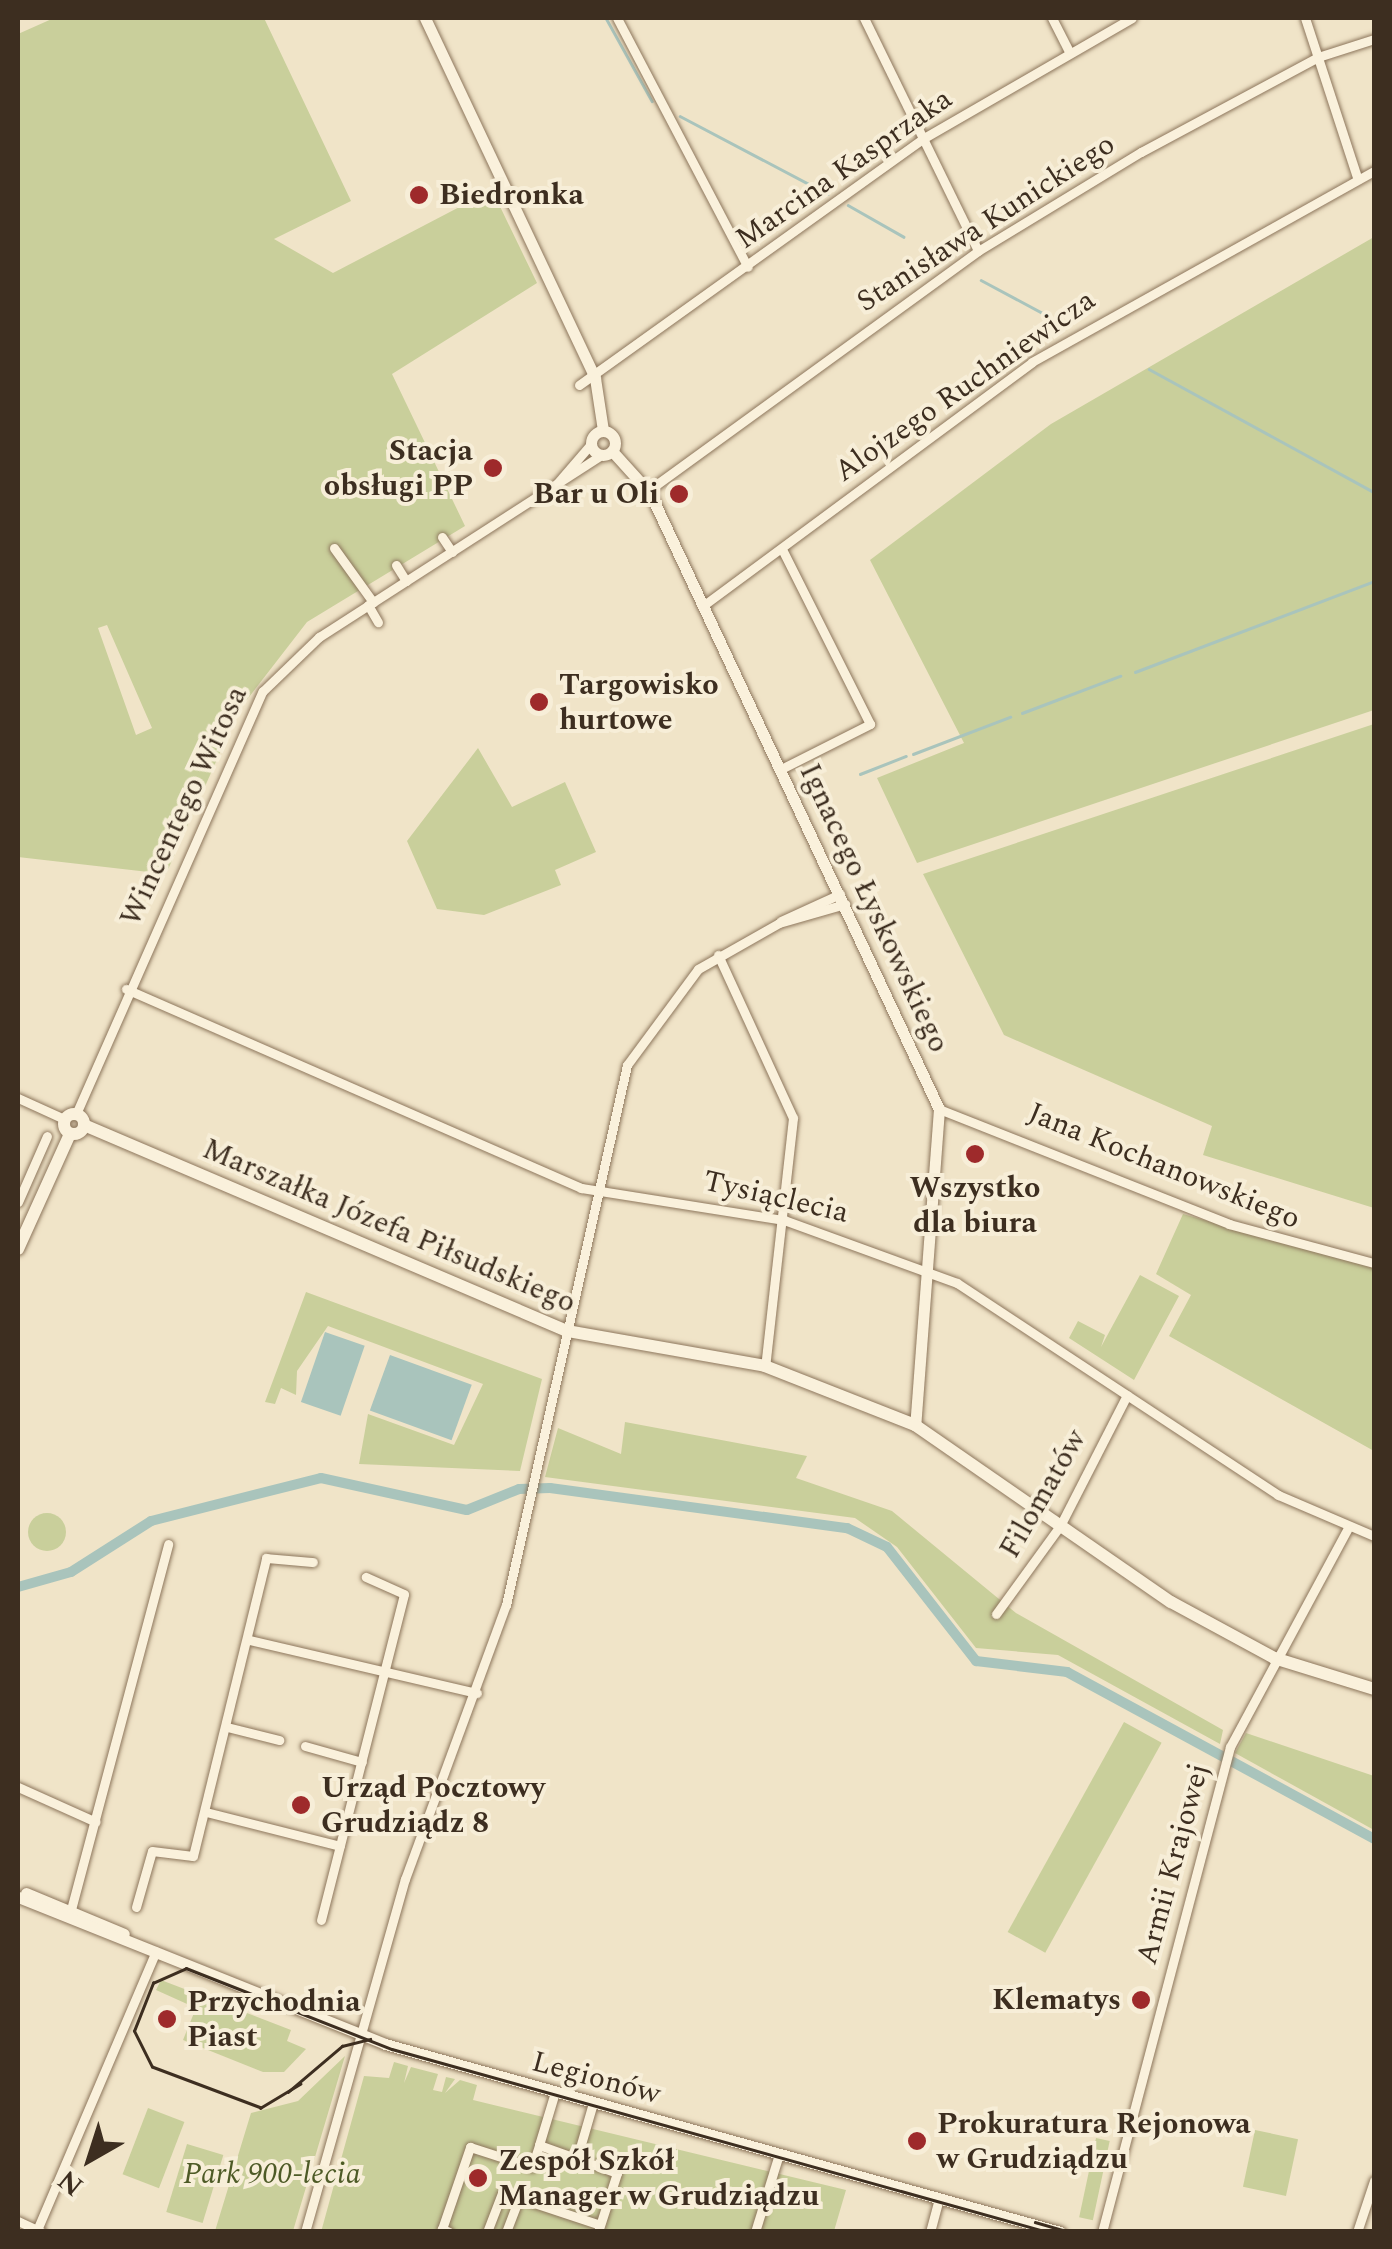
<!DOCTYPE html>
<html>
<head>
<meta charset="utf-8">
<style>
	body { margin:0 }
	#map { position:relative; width:1392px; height:2249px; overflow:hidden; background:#f0e4c8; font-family:Spectral,serif }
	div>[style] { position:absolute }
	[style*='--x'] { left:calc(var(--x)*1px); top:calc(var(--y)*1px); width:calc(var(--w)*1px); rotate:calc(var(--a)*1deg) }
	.green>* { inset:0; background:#c9cf9b; transform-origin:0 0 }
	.round { border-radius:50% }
	.water>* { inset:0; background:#a9c4bc; transform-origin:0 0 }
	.stream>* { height:2.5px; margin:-1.25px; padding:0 1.25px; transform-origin:1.25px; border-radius:1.25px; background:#a9c4bc }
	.canal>* { height:10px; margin:-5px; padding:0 5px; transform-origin:5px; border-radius:5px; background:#a9c4bc }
	.roads { filter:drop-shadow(0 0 2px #8d765c) drop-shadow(0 0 2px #8d765c) }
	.minor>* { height:9px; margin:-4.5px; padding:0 4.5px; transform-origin:4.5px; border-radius:4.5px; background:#faf1dc }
	.tertiary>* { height:11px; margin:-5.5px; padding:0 5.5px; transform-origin:5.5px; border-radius:5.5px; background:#faf1dc }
	.tertiary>.ring { margin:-5.5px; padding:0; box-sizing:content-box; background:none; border:11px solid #faf1dc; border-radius:50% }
	.secondary>* { height:12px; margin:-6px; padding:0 6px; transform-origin:6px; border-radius:6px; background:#faf1dc }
	.secondary>.ring { margin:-6px; padding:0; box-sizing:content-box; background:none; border:12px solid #faf1dc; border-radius:50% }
	.tram>* { height:2.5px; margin:-1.25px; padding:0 1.25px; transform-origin:1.25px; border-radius:1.25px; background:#3d2e20 }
	.dots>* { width:28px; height:28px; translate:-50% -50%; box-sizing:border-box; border:5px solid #f7eed8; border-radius:50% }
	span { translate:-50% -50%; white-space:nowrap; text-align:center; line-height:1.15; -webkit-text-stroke:8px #f7eed8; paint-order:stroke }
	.street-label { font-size:30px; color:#3d2e20 }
	.poi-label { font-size:30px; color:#3d2e20; font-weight:700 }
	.left { translate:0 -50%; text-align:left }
	.right { translate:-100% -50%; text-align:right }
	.park-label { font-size:30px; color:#4d5a26; font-style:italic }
	.frame { position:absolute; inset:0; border:20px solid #3d2e20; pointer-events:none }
	.north { position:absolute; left:40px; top:2109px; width:100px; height:100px; -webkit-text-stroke:8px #f7eed8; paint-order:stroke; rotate:219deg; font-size:28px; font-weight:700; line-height:40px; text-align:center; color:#3d2e20 }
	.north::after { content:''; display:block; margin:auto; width:35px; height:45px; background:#3d2e20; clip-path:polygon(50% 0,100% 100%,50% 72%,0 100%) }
</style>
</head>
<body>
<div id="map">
	<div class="green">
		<div style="clip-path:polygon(evenodd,54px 18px,264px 18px,351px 201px,274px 239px,333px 273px,492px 190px,537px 283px,392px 374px,465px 526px,307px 622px,239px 710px,166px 874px,18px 857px,18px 34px,54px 18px,107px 625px,152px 728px,136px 735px,98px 628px,107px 625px)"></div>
		<div style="clip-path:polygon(1374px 237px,1374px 710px,917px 863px,877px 778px,964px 743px,870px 560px,1051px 424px)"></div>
		<div style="clip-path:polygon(1374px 724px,1374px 1208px,1203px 1155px,1212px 1126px,1004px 1035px,923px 874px)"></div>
		<div style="clip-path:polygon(478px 748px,512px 807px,565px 782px,596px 852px,555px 870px,561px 885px,484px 915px,437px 909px,407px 841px)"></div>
		<div style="clip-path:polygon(1183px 1214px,1374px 1268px,1374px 1451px,1169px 1336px,1191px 1295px,1156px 1274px)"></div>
		<div style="clip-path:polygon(1140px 1275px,1179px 1296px,1134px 1380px,1069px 1338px,1078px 1321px,1105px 1335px,1101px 1347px)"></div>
		<div style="clip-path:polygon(306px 1292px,542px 1379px,520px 1471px,359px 1464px,368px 1414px,454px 1445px,483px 1384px,328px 1326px,297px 1371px,296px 1395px,281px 1388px,275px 1404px,265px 1402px)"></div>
		<div style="clip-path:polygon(625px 1422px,807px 1456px,796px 1478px,892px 1511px,1016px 1613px,1223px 1730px,1220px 1744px,1058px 1655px,976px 1648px,897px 1547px,855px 1518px,545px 1477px,558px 1428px,621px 1454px)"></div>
		<div class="round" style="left:28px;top:1513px;width:38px;height:38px"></div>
		<div style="left:1124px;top:1722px;width:43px;height:240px;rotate:29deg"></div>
		<div style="clip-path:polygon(1246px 1733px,1374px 1776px,1374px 1830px,1235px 1753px)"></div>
		<div style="clip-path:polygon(161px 1980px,291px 2030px,287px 2041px,306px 2049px,284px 2072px,263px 2072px,183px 2040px,196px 2008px,156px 1990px)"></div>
		<div style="clip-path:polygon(345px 2056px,293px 2231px,215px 2231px,251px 2113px,298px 2101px)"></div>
		<div style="clip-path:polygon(394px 2062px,408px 2066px,404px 2083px,411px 2067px,438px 2074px,433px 2090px,442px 2092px,446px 2077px,455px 2079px,445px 2093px,460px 2080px,477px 2085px,473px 2100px,846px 2190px,834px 2231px,321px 2232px,364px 2076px,389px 2078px)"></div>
		<div style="left:148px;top:2108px;width:39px;height:71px;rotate:21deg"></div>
		<div style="left:1255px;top:2130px;width:44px;height:58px;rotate:12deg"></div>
		<div style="left:1096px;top:2138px;width:14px;height:81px;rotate:12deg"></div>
		<div style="left:187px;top:2144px;width:38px;height:71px;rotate:17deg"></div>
	</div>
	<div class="water">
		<div style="left:325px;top:1332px;width:42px;height:74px;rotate:19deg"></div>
		<div style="left:390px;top:1355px;width:87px;height:59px;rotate:20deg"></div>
	</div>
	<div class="stream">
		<div style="--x:606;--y:18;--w:95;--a:61"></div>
		<div style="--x:680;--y:116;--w:167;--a:27.8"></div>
		<div style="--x:848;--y:205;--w:64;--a:29.7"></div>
		<div style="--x:981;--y:280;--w:95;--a:28.2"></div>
		<div style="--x:1149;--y:369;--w:256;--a:28.7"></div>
		<div style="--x:1135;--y:672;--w:256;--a:-20.8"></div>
		<div style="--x:1022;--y:713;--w:105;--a:-20.7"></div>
		<div style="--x:913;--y:754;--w:104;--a:-20.9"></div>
		<div style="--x:860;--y:774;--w:49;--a:-21.4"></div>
	</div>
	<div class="canal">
		<div style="--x:18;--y:1587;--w:55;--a:-15.8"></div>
		<div style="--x:71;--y:1572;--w:95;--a:-32.5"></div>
		<div style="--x:151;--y:1521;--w:175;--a:-14.2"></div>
		<div style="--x:321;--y:1478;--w:149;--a:12.4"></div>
		<div style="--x:467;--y:1510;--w:56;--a:-22"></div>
		<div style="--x:519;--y:1489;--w:31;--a:-2"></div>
		<div style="--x:550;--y:1488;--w:300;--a:7.7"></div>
		<div style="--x:847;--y:1528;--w:44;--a:25.4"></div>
		<div style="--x:887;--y:1547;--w:145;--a:52"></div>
		<div style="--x:976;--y:1661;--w:92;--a:6.9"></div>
		<div style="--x:1067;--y:1672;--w:349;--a:28.5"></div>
	</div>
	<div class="roads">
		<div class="minor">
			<div style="--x:617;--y:18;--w:281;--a:62.3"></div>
			<div style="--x:864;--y:18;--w:259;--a:63.9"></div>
			<div style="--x:1052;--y:18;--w:36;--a:63"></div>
			<div style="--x:1305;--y:18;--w:167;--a:71.9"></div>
			<div style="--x:579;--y:385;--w:424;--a:-35.6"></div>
			<div style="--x:924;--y:138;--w:240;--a:-30"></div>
			<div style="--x:554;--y:487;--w:57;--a:-49.3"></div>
			<div style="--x:649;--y:490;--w:407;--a:-36"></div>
			<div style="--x:978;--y:251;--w:191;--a:-31.3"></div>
			<div style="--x:1141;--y:152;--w:201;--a:-28.2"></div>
			<div style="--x:1318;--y:57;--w:59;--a:-17.8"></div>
			<div style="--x:442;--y:537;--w:18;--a:56"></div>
			<div style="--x:334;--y:548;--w:67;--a:54.2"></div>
			<div style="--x:396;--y:565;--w:19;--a:58"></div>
			<div style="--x:368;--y:605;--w:20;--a:60"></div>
			<div style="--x:704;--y:605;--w:408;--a:-36.5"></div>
			<div style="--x:1032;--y:362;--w:392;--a:-29.2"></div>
			<div style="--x:781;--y:769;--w:100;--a:-26.8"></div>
			<div style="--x:870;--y:724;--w:196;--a:-116.7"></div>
			<div style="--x:781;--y:921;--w:65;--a:-24.6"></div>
			<div style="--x:718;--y:955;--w:179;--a:65.3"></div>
			<div style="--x:793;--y:1118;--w:250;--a:96.4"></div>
			<div style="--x:126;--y:989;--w:497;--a:23.6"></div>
			<div style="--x:581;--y:1188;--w:206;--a:9"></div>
			<div style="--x:784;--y:1220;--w:184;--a:20"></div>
			<div style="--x:957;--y:1283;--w:385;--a:33.4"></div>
			<div style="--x:1278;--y:1495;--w:104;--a:23.1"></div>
			<div style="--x:18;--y:1098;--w:51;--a:24.5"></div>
			<div style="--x:939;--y:1109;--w:312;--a:21.6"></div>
			<div style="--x:1229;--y:1224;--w:150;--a:15.1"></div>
			<div style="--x:76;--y:1114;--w:462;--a:-66.2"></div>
			<div style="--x:263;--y:691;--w:78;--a:-44"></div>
			<div style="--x:319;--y:637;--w:336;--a:-32.8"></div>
			<div style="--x:18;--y:1202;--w:72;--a:-66.3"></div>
			<div style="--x:996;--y:1614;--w:109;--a:-54"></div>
			<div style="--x:1060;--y:1526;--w:147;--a:-62.9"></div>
			<div style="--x:249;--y:1640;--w:234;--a:13.1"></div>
			<div style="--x:227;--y:1727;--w:54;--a:14"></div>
			<div style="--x:305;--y:1746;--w:59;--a:15.7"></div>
			<div style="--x:18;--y:1787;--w:85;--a:24.2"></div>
			<div style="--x:206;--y:1812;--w:138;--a:14.2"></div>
			<div style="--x:136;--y:1907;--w:58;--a:-74.1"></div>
			<div style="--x:152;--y:1851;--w:41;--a:7"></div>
			<div style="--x:193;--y:1856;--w:307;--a:-76.2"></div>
			<div style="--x:266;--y:1558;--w:47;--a:4.9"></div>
			<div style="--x:69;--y:1917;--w:386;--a:-75.1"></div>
			<div style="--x:321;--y:1920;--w:336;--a:-75.7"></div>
			<div style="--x:404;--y:1594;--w:42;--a:-155.9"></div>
			<div style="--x:555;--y:2092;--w:55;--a:106.8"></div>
			<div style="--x:539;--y:2145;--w:83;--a:19.7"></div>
			<div style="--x:617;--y:2173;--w:62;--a:107.9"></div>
			<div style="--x:577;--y:2158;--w:57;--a:-73.8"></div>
			<div style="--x:18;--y:2221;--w:26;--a:25"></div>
			<div style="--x:37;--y:2230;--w:303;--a:-66.9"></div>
			<div style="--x:305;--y:2232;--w:367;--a:-74.2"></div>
			<div style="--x:405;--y:1879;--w:292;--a:-69.8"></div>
			<div style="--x:506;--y:1605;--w:553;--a:-77.37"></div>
			<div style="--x:627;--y:1065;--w:119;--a:-53.5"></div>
			<div style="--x:698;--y:969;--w:93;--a:-29.6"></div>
			<div style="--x:779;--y:923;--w:69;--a:-16.1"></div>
			<div style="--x:449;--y:2232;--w:8;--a:-157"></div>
			<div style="--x:442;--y:2229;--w:87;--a:-71.1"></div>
			<div style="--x:470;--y:2147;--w:65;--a:17.9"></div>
			<div style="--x:532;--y:2167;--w:23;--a:-72"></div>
			<div style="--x:487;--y:2232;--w:42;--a:-69"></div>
			<div style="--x:502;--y:2193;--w:18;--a:16"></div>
			<div style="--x:506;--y:2232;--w:36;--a:-69"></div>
			<div style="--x:519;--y:2198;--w:85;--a:18.4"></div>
			<div style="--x:755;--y:2232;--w:82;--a:-72.9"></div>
			<div style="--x:930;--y:2232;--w:35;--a:-75"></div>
			<div style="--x:1102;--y:2232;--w:502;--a:-75.22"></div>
			<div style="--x:1230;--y:1747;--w:247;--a:-61.7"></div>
			<div style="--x:1357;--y:2232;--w:54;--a:-71.6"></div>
		</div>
		<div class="tertiary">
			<div style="--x:425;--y:18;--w:398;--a:64.7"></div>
			<div style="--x:595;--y:378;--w:53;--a:81.3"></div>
			<div class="ring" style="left:591px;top:431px;width:13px;height:13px"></div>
			<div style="--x:612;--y:451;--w:57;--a:47.9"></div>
			<div style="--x:650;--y:493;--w:680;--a:64.87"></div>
			<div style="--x:939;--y:1109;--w:317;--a:94.3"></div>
			<div style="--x:26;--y:1893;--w:106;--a:22.7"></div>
			<div style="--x:18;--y:1897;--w:395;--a:21.8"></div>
			<div style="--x:385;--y:2044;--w:701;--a:15.56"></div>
		</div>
		<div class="secondary">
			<div class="ring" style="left:64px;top:1114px;width:8px;height:8px"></div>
			<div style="--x:84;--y:1125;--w:525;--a:23.1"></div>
			<div style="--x:567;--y:1331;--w:201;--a:10"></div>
			<div style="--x:765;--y:1366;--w:161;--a:21.5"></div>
			<div style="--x:915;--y:1425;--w:311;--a:34.7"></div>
			<div style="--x:1171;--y:1602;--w:117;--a:28.5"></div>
			<div style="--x:1274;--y:1658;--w:105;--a:17.2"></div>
			<div style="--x:18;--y:1249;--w:126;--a:-65.7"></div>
		</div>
	</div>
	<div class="tram">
		<div style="--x:301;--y:2084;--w:47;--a:149"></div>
		<div style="--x:261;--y:2108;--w:116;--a:-159.4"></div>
		<div style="--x:152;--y:2067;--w:40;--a:-116.6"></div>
		<div style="--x:134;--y:2031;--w:52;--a:-68.4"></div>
		<div style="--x:153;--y:1983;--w:36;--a:-24"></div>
		<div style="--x:186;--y:1968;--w:221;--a:21.5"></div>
		<div style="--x:392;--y:2049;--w:681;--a:15.59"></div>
		<div style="--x:288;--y:2092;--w:71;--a:-40.4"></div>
		<div style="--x:342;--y:2046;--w:29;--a:-14"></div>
		<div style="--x:1035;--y:2222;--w:37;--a:16"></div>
	</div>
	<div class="dots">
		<div style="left:419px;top:195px;background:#9e2a2b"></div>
		<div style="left:493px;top:468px;background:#9e2a2b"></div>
		<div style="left:679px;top:494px;background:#9e2a2b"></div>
		<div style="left:539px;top:702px;background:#9e2a2b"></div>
		<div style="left:975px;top:1154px;background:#9e2a2b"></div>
		<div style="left:301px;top:1805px;background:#9e2a2b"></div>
		<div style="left:1141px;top:2000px;background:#9e2a2b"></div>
		<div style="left:167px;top:2019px;background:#9e2a2b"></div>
		<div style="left:917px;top:2141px;background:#9e2a2b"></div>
		<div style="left:478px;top:2178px;background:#9e2a2b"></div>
	</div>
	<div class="street-label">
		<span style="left:844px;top:169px;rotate:-35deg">Marcina Kasprzaka</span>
		<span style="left:986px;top:223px;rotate:-33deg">Stanisława Kunickiego</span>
		<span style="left:965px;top:386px;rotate:-35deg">Alojzego Ruchniewicza</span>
		<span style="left:184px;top:806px;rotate:-65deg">Wincentego Witosa</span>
		<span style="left:874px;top:908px;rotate:65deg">Ignacego Łyskowskiego</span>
		<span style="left:1164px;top:1166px;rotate:22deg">Jana Kochanowskiego</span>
		<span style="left:776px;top:1197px;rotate:13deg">Tysiąclecia</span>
		<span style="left:389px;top:1226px;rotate:23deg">Marszałka Józefa Piłsudskiego</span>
		<span style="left:1043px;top:1494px;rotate:-60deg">Filomatów</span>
		<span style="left:1173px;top:1864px;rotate:-75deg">Armii Krajowej</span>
		<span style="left:596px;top:2078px;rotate:15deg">Legionów</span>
	</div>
	<div class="poi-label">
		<span class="left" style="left:439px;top:195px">Biedronka</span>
		<span class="right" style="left:473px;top:468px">Stacja<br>obsługi PP</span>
		<span class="right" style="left:659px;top:494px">Bar u Oli</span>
		<span class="left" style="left:559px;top:702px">Targowisko<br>hurtowe</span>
		<span style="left:975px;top:1205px">Wszystko<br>dla biura</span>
		<span class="left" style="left:321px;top:1805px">Urząd Pocztowy<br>Grudziądz 8</span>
		<span class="right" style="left:1121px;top:2000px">Klematys</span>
		<span class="left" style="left:187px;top:2019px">Przychodnia<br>Piast</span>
		<span class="left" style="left:937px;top:2141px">Prokuratura Rejonowa<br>w Grudziądzu</span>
		<span class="left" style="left:498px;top:2178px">Zespół Szkół<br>Manager w Grudziądzu</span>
	</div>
	<div class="park-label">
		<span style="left:272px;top:2174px">Park 900-lecia</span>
	</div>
	<div class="frame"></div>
	<div class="north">N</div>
</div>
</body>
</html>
